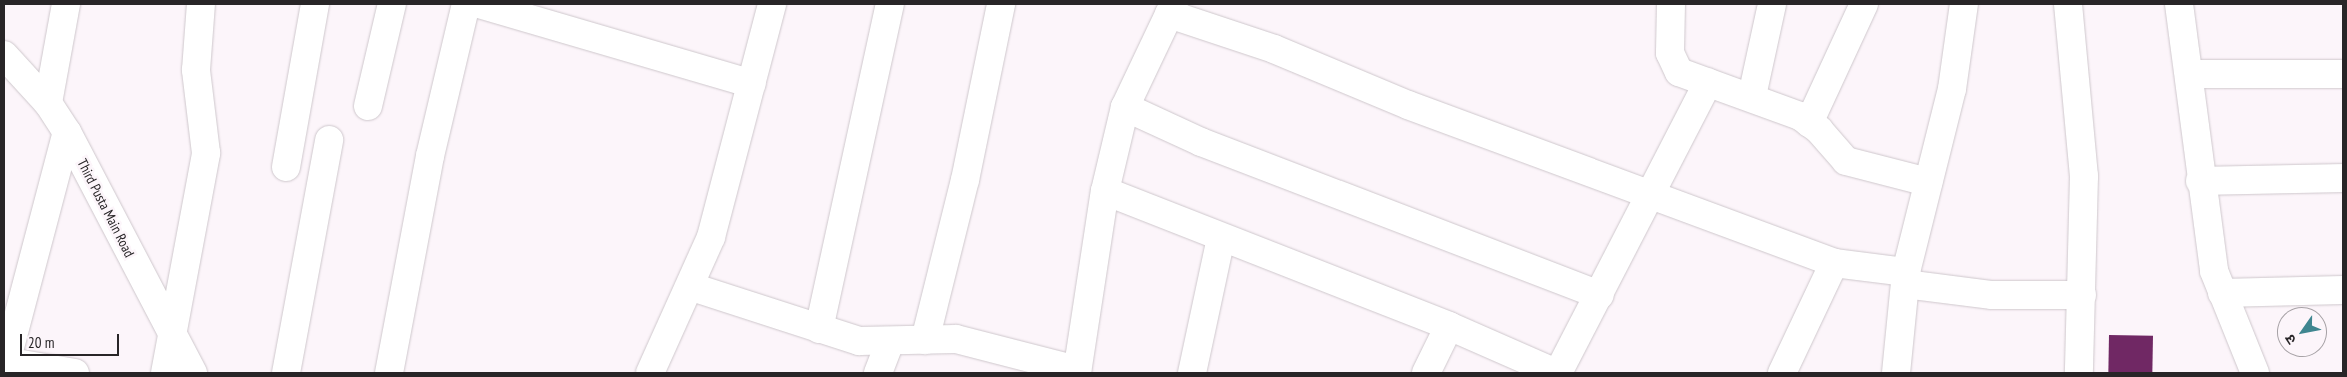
<!DOCTYPE html>
<html>
<head>
<meta charset="utf-8">
<style>
	body { margin:0 }
	#map { position:relative; width:2347px; height:377px; overflow:hidden; background:#fcf5fa; font-family:"PT Sans Narrow","Noto Sans Devanagari",sans-serif }
	div>[style] { position:absolute }
	[style*='--x'] { left:calc(var(--x)*1px); top:calc(var(--y)*1px); width:calc(var(--w)*1px); rotate:calc(var(--a)*1deg) }
	.building>* { inset:0; background:#702864; transform-origin:0 0 }
	.roads { filter:drop-shadow(0 0 1px #cec7cc) drop-shadow(0 0 1px #cec7cc) }
	.street>* { height:28px; margin:-14px; padding:0 14px; transform-origin:14px; border-radius:14px; background:#fff }
	.secondary>* { height:28px; margin:-14px; padding:0 14px; transform-origin:14px; border-radius:14px; background:#fff }
	span { translate:-50% -50%; white-space:nowrap; text-align:center; line-height:1.15; -webkit-text-stroke:5px #fcf5fa; paint-order:stroke }
	.street-label { font-size:14px; color:#282527 }
	.frame { position:absolute; inset:0; border:5px solid #282527; pointer-events:none }
	.north { position:absolute; left:2277px; top:307px; width:50px; height:50px; box-sizing:border-box; background:#fcf5fa; border:1px solid #a7a2a6; border-radius:50%; rotate:237deg; font-size:14px; font-weight:700; line-height:20px; text-align:center; color:#282527 }
	.north::after { content:''; display:block; margin:auto; width:18px; height:22px; background:#3f8690; clip-path:polygon(50% 0,100% 100%,50% 72%,0 100%) }
	.scale { position:absolute; left:20px; top:334px; width:99px; height:22px; box-sizing:border-box; border:2px solid #282527; border-top:0; padding-left:6px; font-size:15px; line-height:18px; white-space:nowrap; color:#282527; -webkit-text-stroke:4px #fcf5fa; paint-order:stroke }
</style>
</head>
<body>
<div id="map">
	<div class="building">
		<div style="left:2109px;top:335px;width:44px;height:38px;rotate:1deg"></div>
	</div>
	<div class="roads">
		<div class="street">
			<div style="--x:479;--y:4;--w:284;--a:16.3"></div>
			<div style="--x:1671;--y:4;--w:49;--a:91.2"></div>
			<div style="--x:1670;--y:53;--w:21;--a:65"></div>
			<div style="--x:1679;--y:72;--w:129;--a:20"></div>
			<div style="--x:1800;--y:116;--w:24;--a:36"></div>
			<div style="--x:1819;--y:130;--w:41;--a:48.9"></div>
			<div style="--x:1846;--y:161;--w:85;--a:14.4"></div>
			<div style="--x:2068;--y:4;--w:173;--a:84.7"></div>
			<div style="--x:2084;--y:176;--w:197;--a:91.5"></div>
			<div style="--x:2179;--y:4;--w:269;--a:82.5"></div>
			<div style="--x:2214;--y:271;--w:110;--a:68.1"></div>
			<div style="--x:1169;--y:14;--w:111;--a:18.4"></div>
			<div style="--x:1274;--y:49;--w:145;--a:22.7"></div>
			<div style="--x:1408;--y:105;--w:454;--a:20.3"></div>
			<div style="--x:1834;--y:263;--w:73;--a:7.1"></div>
			<div style="--x:2191;--y:74;--w:152;--a:0"></div>
			<div style="--x:1752;--y:96;--w:94;--a:-77.7"></div>
			<div style="--x:48;--y:103;--w:101;--a:-79.7"></div>
			<div style="--x:368;--y:106;--w:105;--a:-76.8"></div>
			<div style="--x:1125;--y:107;--w:84;--a:24.7"></div>
			<div style="--x:1201;--y:142;--w:427;--a:21"></div>
			<div style="--x:1809;--y:123;--w:131;--a:-65.2"></div>
			<div style="--x:286;--y:167;--w:166;--a:-79.9"></div>
			<div style="--x:2200;--y:181;--w:143;--a:-1.2"></div>
			<div style="--x:1105;--y:191;--w:370;--a:21.4"></div>
			<div style="--x:1449;--y:326;--w:117;--a:23.7"></div>
			<div style="--x:1905;--y:284;--w:88;--a:7.2"></div>
			<div style="--x:1992;--y:295;--w:90;--a:0"></div>
			<div style="--x:692;--y:287;--w:176;--a:17.9"></div>
			<div style="--x:859;--y:341;--w:97;--a:-1.2"></div>
			<div style="--x:956;--y:339;--w:125;--a:14.4"></div>
			<div style="--x:2222;--y:293;--w:121;--a:-1.4"></div>
			<div style="--x:819;--y:329;--w:333;--a:-77.7"></div>
			<div style="--x:925;--y:340;--w:165;--a:-76"></div>
			<div style="--x:965;--y:180;--w:180;--a:-78.4"></div>
			<div style="--x:4;--y:361;--w:72;--a:9.6"></div>
			<div style="--x:4;--y:370;--w:246;--a:-75.2"></div>
			<div style="--x:165;--y:373;--w:224;--a:-79.4"></div>
			<div style="--x:206;--y:153;--w:84;--a:-96.9"></div>
			<div style="--x:196;--y:70;--w:66;--a:-85.7"></div>
			<div style="--x:286;--y:373;--w:237;--a:-79.5"></div>
			<div style="--x:389;--y:373;--w:221;--a:-79.3"></div>
			<div style="--x:430;--y:156;--w:156;--a:-76.7"></div>
			<div style="--x:650;--y:373;--w:149;--a:-65.8"></div>
			<div style="--x:711;--y:237;--w:241;--a:-75.3"></div>
			<div style="--x:878;--y:373;--w:33;--a:-69"></div>
			<div style="--x:1077;--y:373;--w:184;--a:-81.3"></div>
			<div style="--x:1105;--y:191;--w:86;--a:-76.6"></div>
			<div style="--x:1125;--y:107;--w:114;--a:-64.6"></div>
			<div style="--x:1192;--y:373;--w:138;--a:-77.9"></div>
			<div style="--x:1426;--y:373;--w:52;--a:-63.9"></div>
			<div style="--x:1558;--y:373;--w:327;--a:-62.7"></div>
			<div style="--x:1782;--y:373;--w:122;--a:-64.7"></div>
			<div style="--x:1896;--y:373;--w:101;--a:-84.3"></div>
			<div style="--x:1906;--y:272;--w:189;--a:-75.9"></div>
			<div style="--x:1952;--y:89;--w:86;--a:-82"></div>
		</div>
		<div class="secondary">
			<div style="--x:4;--y:55;--w:65;--a:47.5"></div>
			<div style="--x:48;--y:103;--w:35;--a:57"></div>
			<div style="--x:67;--y:132;--w:272;--a:62.4"></div>
		</div>
	</div>
	<div class="street-label">
		<span style="left:106px;top:208px;rotate:63deg">Third Pusta Main Road</span>
	</div>
	<div class="frame"></div>
	<div class="north">उ</div>
	<div class="scale">20 m</div>
</div>
</body>
</html>
